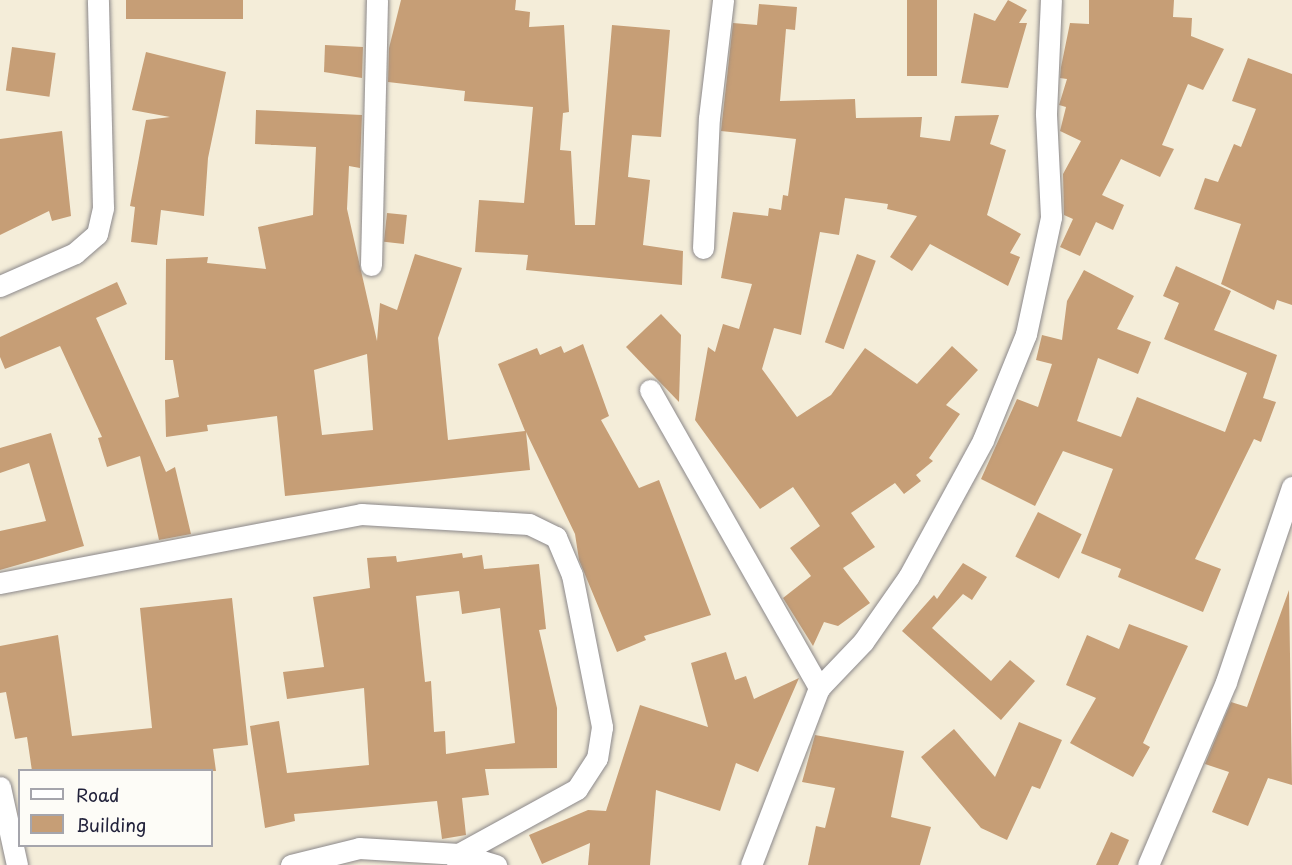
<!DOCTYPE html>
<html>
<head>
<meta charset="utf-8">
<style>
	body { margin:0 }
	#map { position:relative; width:1292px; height:865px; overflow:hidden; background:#f4edd9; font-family:"Playpen Sans",sans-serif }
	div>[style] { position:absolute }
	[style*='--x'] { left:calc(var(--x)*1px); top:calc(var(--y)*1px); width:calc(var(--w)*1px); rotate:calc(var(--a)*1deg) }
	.building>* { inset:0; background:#c69e76; transform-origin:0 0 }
	.roads { filter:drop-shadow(0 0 2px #8b888a) drop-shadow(0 0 2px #8b888a) }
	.street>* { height:21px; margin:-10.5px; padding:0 10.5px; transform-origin:10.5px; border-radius:10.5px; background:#fff }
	span { translate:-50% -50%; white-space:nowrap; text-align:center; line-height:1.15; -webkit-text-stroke:5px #fdfcf7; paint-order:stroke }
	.legend { position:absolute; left:18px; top:769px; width:195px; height:78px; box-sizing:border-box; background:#fdfcf7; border:2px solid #a5a5ac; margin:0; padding:8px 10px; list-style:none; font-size:18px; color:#22223b }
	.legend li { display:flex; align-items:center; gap:12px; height:30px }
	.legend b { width:30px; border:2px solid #a5a5ac }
</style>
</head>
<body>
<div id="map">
	<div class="building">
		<div style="left:126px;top:0;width:117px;height:19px"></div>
		<div style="clip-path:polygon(401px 0,516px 0,515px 10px,530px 12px,529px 27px,564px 25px,569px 112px,563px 113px,560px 150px,571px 151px,575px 225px,595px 225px,612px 25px,670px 30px,661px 137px,632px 135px,628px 177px,650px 180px,643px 245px,683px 251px,682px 285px,526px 270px,528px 255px,475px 252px,479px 200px,524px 203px,533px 107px,464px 101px,465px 91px,388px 82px,389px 48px)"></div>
		<div style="left:907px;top:0;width:30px;height:76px"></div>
		<div style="clip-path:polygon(1008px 0,1027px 10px,1019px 23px,1027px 23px,1008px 88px,961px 83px,974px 13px,995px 21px)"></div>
		<div style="clip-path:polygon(1089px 0,1174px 0,1173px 17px,1192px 18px,1191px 36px,1224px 49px,1203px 90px,1188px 84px,1162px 145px,1174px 149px,1160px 177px,1121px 159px,1102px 195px,1124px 205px,1113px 230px,1096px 222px,1080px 256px,1060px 247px,1073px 219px,1064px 215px,1063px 174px,1081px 141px,1060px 131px,1066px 107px,1059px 105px,1067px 79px,1060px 78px,1061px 67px,1070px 23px,1089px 24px)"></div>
		<div style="clip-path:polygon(759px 4px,797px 7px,795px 30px,786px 29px,780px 101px,855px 99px,856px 118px,922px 117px,920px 137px,950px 141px,955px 116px,999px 115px,990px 144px,1006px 150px,987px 215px,1021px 234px,1010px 253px,1020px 257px,1008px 286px,930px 244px,912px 271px,890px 257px,917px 216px,887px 209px,888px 204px,845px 198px,839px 235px,820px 232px,801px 335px,774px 328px,762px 369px,797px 417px,831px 395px,865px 348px,917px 384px,952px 346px,978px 370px,946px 405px,960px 414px,929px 458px,933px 461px,916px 475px,921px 481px,904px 494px,895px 483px,851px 513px,875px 547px,843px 568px,870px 603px,838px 626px,824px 622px,813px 646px,783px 598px,811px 576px,790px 548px,820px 526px,793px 487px,760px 509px,695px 420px,708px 347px,715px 352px,723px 324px,739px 329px,752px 284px,721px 278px,733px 212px,768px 216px,769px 208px,781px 210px,783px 195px,788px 196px,796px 139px,721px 131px,733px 23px,757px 25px)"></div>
		<div style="clip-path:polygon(325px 45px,363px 47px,362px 78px,324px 72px)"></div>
		<div style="left:12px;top:47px;width:44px;height:44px;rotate:8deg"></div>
		<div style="clip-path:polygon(146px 52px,226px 72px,208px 158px,204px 216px,161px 210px,157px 245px,131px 242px,135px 207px,130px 206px,146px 120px,170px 117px,132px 110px)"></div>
		<div style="clip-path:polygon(1248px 58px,1292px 74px,1292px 305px,1277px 300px,1274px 310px,1221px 284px,1241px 224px,1194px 209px,1205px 178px,1218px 182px,1234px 144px,1241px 147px,1256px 109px,1232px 101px)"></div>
		<div style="clip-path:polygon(evenodd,256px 110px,362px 115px,360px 168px,349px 166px,347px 209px,377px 341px,380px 303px,397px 310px,415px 254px,462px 268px,438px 338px,448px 440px,525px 431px,498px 364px,537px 348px,540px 355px,561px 346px,564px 353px,583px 344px,609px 416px,601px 420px,639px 488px,659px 480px,711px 615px,644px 636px,646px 640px,617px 652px,579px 560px,575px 534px,526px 432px,530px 470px,285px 496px,277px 416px,207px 425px,208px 431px,166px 437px,165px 400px,179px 397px,173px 360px,165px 360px,166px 259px,208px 257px,207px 263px,266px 269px,258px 227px,313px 215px,316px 147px,255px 144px,256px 110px,367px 354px,373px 430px,322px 435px,314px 370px,367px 354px)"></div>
		<div style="clip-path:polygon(62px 131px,71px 216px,52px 221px,49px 211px,0 235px,0 139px)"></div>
		<div style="left:387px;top:213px;width:20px;height:29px;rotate:6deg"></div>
		<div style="left:857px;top:254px;width:20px;height:94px;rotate:20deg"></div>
		<div style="clip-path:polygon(1176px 266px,1231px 291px,1214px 330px,1277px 355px,1263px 398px,1276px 402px,1261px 442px,1254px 439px,1195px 559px,1221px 569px,1203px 612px,1118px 577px,1121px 569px,1081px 553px,1113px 469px,1063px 451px,1035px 506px,981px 479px,1017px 399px,1038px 407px,1052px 364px,1036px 360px,1042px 335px,1062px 340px,1067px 301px,1084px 270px,1134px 296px,1117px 329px,1151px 342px,1138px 374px,1098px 358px,1077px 421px,1121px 437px,1137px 397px,1225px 432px,1247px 373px,1164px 339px,1179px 303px,1163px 296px)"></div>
		<div style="clip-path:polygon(117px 282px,127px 304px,96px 318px,166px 472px,175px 467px,191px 534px,159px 540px,140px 456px,107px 467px,98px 438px,102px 437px,60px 346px,5px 369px,0 357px,0 337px)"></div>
		<div style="clip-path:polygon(661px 314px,681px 335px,679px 402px,626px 347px)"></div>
		<div style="clip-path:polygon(51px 433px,84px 546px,0 570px,0 531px,46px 521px,29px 463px,0 473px,0 448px)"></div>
		<div style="left:1038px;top:512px;width:49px;height:50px;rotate:27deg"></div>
		<div style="clip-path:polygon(evenodd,462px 553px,463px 558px,482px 555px,484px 569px,539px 564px,546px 629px,539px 630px,557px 708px,557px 768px,485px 769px,489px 795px,462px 798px,466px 835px,442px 839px,437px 801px,294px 814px,295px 821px,265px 828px,250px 726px,279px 721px,287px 773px,369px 765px,364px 688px,287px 699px,283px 672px,324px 667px,313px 597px,370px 588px,367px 558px,396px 556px,397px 562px,462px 553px,459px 591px,462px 614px,500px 608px,515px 743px,446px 754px,445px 731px,434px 732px,431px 681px,425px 682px,416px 596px,459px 591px)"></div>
		<div style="clip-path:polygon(963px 563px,987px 577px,972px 600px,963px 594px,932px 628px,991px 681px,1010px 660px,1035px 681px,1001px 720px,902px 631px,934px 595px,937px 599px)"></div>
		<div style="clip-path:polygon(1289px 590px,1292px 785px,1268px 778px,1248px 826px,1212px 812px,1229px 772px,1205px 764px,1231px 702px,1247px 707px)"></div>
		<div style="clip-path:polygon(232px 598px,248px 745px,213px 749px,216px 771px,32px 771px,27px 737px,15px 739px,6px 692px,0 693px,0 646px,58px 635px,72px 736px,152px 728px,140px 608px)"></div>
		<div style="clip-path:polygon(1129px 624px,1188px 646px,1143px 743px,1150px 747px,1133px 777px,1070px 743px,1096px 698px,1066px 685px,1087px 635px,1119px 649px)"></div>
		<div style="clip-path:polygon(726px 652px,735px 680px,746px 676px,754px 699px,799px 678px,758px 772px,736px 763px,720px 811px,656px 790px,650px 865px,588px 865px,590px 843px,542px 864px,529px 835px,588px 810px,606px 811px,640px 705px,708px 727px,691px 663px)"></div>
		<div style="clip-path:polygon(1019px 722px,1062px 740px,1040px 789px,1032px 786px,1007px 840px,981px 828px,921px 757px,954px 729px,995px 777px)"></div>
		<div style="clip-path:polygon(815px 735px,904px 751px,891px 817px,931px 827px,920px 865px,808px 865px,816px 826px,825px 828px,835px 788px,802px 782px)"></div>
		<div style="clip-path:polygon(1111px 832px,1129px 840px,1118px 865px,1096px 865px)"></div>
	</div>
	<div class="roads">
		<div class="street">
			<div style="--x:703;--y:248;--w:130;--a:-87.4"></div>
			<div style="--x:709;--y:118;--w:119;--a:-83.2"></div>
			<div style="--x:371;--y:265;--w:265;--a:-88.7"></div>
			<div style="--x:0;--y:286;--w:82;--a:-23.7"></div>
			<div style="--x:75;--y:253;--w:29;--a:-41"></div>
			<div style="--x:97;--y:234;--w:27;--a:-77"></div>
			<div style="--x:103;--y:208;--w:208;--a:-91.4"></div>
			<div style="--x:650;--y:390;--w:343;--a:60.4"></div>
			<div style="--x:0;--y:583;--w:368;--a:-10.8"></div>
			<div style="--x:361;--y:514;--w:168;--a:3.4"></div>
			<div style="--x:529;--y:524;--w:30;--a:26"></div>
			<div style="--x:556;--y:537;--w:41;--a:67.2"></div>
			<div style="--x:572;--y:575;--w:155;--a:78.8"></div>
			<div style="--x:602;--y:727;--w:31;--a:99"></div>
			<div style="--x:597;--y:758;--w:37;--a:123"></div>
			<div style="--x:577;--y:789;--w:135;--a:151.2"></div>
			<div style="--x:459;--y:854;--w:11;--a:100"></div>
			<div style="--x:0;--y:787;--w:80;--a:77.7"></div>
			<div style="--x:291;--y:865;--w:70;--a:-14"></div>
			<div style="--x:359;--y:848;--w:100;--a:3.4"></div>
			<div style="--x:459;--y:854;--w:39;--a:17"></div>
			<div style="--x:751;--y:865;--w:190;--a:-69"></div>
			<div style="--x:819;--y:688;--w:64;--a:-46.3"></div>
			<div style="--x:863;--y:642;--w:80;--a:-55.1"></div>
			<div style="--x:909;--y:576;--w:155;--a:-61.4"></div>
			<div style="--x:983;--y:440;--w:114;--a:-67.9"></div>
			<div style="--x:1026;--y:334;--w:120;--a:-77.9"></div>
			<div style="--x:1051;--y:217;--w:104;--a:-92.8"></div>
			<div style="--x:1046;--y:113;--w:113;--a:-87.5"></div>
			<div style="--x:1148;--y:865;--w:199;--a:-66.9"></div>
			<div style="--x:1226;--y:682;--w:206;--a:-71.3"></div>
		</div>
	</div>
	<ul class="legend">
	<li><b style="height:8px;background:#fff"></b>Road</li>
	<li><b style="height:16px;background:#c69e76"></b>Building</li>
	</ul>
</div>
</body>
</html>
